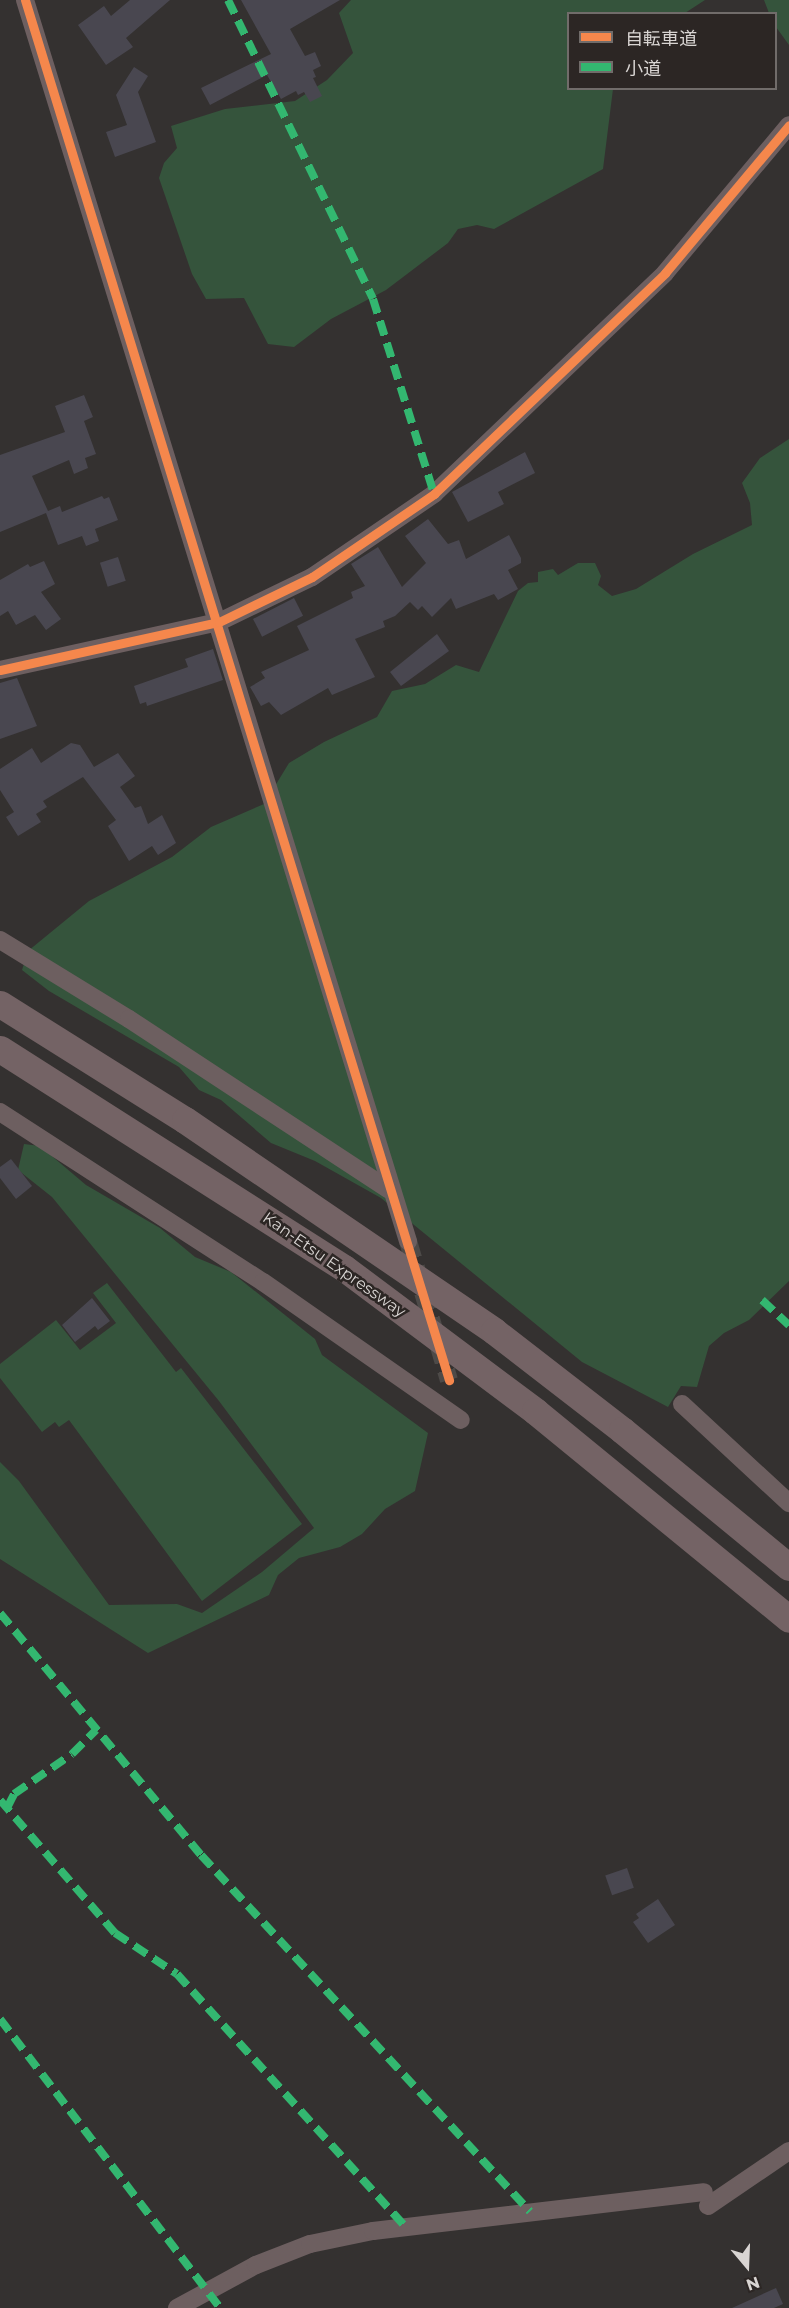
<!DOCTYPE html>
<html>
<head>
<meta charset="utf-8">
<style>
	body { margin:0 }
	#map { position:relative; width:789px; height:2308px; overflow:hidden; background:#343130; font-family:Montserrat,"Noto Sans JP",sans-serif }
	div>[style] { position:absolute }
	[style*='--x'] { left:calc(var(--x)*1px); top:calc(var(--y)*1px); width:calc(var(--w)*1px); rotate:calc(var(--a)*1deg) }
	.green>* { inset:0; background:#35543c }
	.building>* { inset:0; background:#494750; transform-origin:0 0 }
	.minor-tunnel>* { height:18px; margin-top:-9px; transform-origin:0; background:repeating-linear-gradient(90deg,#4d4a48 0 18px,transparent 0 27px) }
	.minor>* { height:18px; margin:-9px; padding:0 9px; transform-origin:9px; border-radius:9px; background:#6d5f60 }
	.highway>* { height:27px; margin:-13.5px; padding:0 13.5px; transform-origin:13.5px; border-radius:13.5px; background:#746365 }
	.quiet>* { height:8px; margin-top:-4px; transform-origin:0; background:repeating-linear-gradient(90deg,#33b770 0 15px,transparent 0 23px) }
	.cycleway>* { height:9px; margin:-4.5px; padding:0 4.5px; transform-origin:4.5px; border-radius:4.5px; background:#f5874c }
	span { translate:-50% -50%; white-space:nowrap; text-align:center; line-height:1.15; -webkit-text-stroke:5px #2c2624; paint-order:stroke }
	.street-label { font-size:16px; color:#d9d5d3 }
	.legend { position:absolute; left:567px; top:12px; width:210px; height:78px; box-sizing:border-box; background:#2c2624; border:2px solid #716c6a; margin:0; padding:8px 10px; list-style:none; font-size:18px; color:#d9d5d3 }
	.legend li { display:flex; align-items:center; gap:12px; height:30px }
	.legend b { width:30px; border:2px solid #716c6a }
	.north { position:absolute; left:717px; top:2236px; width:60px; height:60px; -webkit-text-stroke:4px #2c2624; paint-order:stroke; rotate:161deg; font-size:16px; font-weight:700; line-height:24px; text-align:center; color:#d9d5d3 }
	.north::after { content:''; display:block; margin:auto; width:21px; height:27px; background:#d9d5d3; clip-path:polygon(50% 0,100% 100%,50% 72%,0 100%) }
</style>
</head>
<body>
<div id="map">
	<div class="green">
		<div style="clip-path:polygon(351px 0,705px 0,685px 13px,568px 14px,568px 88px,613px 89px,603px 169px,494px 229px,477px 225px,458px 229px,448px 243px,386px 290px,331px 319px,294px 347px,268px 344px,244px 298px,206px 299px,192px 274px,159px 178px,164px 163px,177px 148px,171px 126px,225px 109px,295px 101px,327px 80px,353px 53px,339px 13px)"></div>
		<div style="clip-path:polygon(764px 0,789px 0,789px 45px,776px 27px,776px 14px,769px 13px)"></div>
		<div style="clip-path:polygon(789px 439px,789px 1281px,749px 1320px,724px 1333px,709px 1346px,697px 1387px,681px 1386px,668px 1407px,582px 1362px,381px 1198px,315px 1161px,271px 1143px,221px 1100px,199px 1090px,179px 1067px,49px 991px,22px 970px,28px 951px,89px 901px,172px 857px,211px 827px,264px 804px,289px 763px,324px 742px,377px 717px,392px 691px,425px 684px,456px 665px,479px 672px,518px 591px,528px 583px,538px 582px,538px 572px,553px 569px,558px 575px,578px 563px,595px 563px,601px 576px,598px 585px,612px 596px,636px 589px,693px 554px,752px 525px,750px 503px,742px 483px,760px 458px)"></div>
		<div style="clip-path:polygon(24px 1144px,40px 1146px,86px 1185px,160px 1228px,195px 1257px,231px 1272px,315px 1339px,322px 1355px,428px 1433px,415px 1491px,385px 1509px,362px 1534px,340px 1547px,299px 1558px,278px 1575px,269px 1595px,148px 1653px,0 1559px,0 1462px,19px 1481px,109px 1605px,177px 1604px,202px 1613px,262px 1572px,314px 1528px,219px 1401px,52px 1197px,18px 1170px)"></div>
		<div style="clip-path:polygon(107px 1283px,176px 1372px,181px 1368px,302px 1524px,202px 1601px,69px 1420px,59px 1427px,55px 1422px,42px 1432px,0 1378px,0 1364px,56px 1320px,80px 1350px,116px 1323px,93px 1293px)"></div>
	</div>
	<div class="building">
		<div style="clip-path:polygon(130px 0,170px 0,126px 38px,133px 47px,106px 65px,78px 25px,104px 6px,111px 16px)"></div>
		<div style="clip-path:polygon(241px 0,340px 0,290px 29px,305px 56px,315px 52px,321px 66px,313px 70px,316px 77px,313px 78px,322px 96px,310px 102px,304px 92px,298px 95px,296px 91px,281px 99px,267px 75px,210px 105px,201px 88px,271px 54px)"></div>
		<div style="clip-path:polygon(134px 67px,148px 76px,138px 92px,156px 142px,115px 157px,106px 132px,127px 125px,116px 95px)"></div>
		<div style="clip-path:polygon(84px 395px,93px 417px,84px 421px,96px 454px,85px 458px,88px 468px,74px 474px,69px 460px,32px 476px,48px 511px,60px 506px,62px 512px,102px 496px,104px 499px,109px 497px,118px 520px,95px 529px,99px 541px,86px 546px,82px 536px,58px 545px,46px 513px,0 532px,0 455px,65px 432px,55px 406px)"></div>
		<div style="clip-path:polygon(525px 452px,535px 473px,498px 492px,504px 504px,468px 522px,452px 492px)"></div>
		<div style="clip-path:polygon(428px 519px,448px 544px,459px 540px,466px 559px,509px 535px,521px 558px,521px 563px,508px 570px,518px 589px,498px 600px,494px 594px,456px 609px,451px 598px,432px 617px,422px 606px,418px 610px,410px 602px,395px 616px,383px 621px,385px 627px,355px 639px,375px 677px,332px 695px,328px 688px,281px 715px,269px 702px,261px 706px,250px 687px,265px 678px,261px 672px,309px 650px,297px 626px,353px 598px,351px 592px,365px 586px,351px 564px,378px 547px,402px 587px,426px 563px,405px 536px)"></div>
		<div style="left:118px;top:557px;width:25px;height:19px;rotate:72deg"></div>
		<div style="clip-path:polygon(44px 561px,55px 584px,41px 592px,61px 619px,46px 630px,35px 615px,16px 625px,8px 611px,0 616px,0 580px,28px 564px,30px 567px)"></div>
		<div style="left:294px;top:598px;width:20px;height:46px;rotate:63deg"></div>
		<div style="clip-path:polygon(437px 634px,449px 651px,401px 686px,390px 672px)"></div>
		<div style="clip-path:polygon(213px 649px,223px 680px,147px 706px,146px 702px,140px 704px,134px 686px,188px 667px,185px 659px)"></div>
		<div style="clip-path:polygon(17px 678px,37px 726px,0 739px,0 683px)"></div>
		<div style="clip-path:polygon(71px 743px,80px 745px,94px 767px,118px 753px,135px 776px,120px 787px,135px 808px,141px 806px,148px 824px,162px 815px,176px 843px,158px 855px,152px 846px,129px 861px,108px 826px,116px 820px,83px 777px,43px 801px,47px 807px,36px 814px,41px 822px,18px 836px,6px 817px,14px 812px,0 790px,0 769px,32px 748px,41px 763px)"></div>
		<div style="clip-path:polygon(11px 1159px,32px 1186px,16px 1199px,0 1178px,0 1167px)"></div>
		<div style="clip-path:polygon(92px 1298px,110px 1321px,98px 1330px,95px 1326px,75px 1342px,62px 1325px)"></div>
		<div style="left:627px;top:1868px;width:21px;height:23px;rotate:71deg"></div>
		<div style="clip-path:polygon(658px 1899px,675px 1925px,648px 1943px,633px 1922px,639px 1918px,636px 1914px)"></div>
		<div style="clip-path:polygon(776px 2288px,783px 2304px,774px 2308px,732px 2308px)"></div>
	</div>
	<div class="minor-tunnel">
		<div style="--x:408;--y:1241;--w:145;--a:73.6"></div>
	</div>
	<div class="minor">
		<div style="--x:25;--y:0;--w:1299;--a:72.85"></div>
		<div style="--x:0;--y:670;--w:224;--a:-12.4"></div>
		<div style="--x:219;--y:622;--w:103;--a:-25.8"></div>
		<div style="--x:312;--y:577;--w:148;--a:-34.2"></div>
		<div style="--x:434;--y:494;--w:320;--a:-43.7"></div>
		<div style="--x:665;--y:273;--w:193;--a:-50"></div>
		<div style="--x:0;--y:940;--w:151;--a:31.5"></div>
		<div style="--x:129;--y:1019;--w:311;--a:33.3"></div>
		<div style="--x:0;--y:1112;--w:313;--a:32.9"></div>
		<div style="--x:263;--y:1282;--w:241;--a:34.9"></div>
		<div style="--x:682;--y:1404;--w:146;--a:42.8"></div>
		<div style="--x:708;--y:2206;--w:98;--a:-34.2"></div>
		<div style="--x:177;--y:2308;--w:90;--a:-28.6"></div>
		<div style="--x:256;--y:2265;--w:58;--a:-21.3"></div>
		<div style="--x:310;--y:2244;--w:64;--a:-11.7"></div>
		<div style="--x:373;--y:2231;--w:333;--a:-6.7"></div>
	</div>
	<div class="highway">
		<div style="--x:0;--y:1004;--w:218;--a:32.1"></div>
		<div style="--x:185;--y:1120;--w:374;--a:34.3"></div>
		<div style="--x:494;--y:1331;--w:162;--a:37.7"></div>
		<div style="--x:622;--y:1430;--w:216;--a:39.4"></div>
		<div style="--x:0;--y:1049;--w:408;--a:32.5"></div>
		<div style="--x:344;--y:1268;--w:239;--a:36.8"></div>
		<div style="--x:535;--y:1411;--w:328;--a:39.3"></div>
	</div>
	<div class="quiet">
		<div style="--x:228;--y:0;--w:332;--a:64.1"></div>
		<div style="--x:373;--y:299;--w:204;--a:72.6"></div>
		<div style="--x:762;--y:1300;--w:37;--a:43"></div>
		<div style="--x:0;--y:1613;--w:315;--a:50.3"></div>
		<div style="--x:201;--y:1855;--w:485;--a:47.3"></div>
		<div style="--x:0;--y:1800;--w:176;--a:49.2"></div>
		<div style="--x:115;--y:1933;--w:74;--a:33.5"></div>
		<div style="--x:177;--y:1974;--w:341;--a:47.9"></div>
		<div style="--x:7;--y:1808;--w:16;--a:-63"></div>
		<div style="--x:14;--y:1794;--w:70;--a:-34.6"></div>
		<div style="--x:72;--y:1754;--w:34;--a:-45"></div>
		<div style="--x:0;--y:2019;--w:363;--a:52.7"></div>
	</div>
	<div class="cycleway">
		<div style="--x:25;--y:0;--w:1444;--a:72.92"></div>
		<div style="--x:0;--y:670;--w:224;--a:-12.4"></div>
		<div style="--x:219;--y:622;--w:103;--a:-25.8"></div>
		<div style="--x:312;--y:577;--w:148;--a:-34.2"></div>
		<div style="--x:434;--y:494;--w:320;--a:-43.7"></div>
		<div style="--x:665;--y:273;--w:193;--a:-50"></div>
	</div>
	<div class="street-label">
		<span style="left:334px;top:1265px;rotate:35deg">Kan-Etsu Expressway</span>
	</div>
	<ul class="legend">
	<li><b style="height:8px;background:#f5874c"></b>自転車道</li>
	<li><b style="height:8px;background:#33b770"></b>小道</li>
	</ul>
	<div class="north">N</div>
</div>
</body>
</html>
